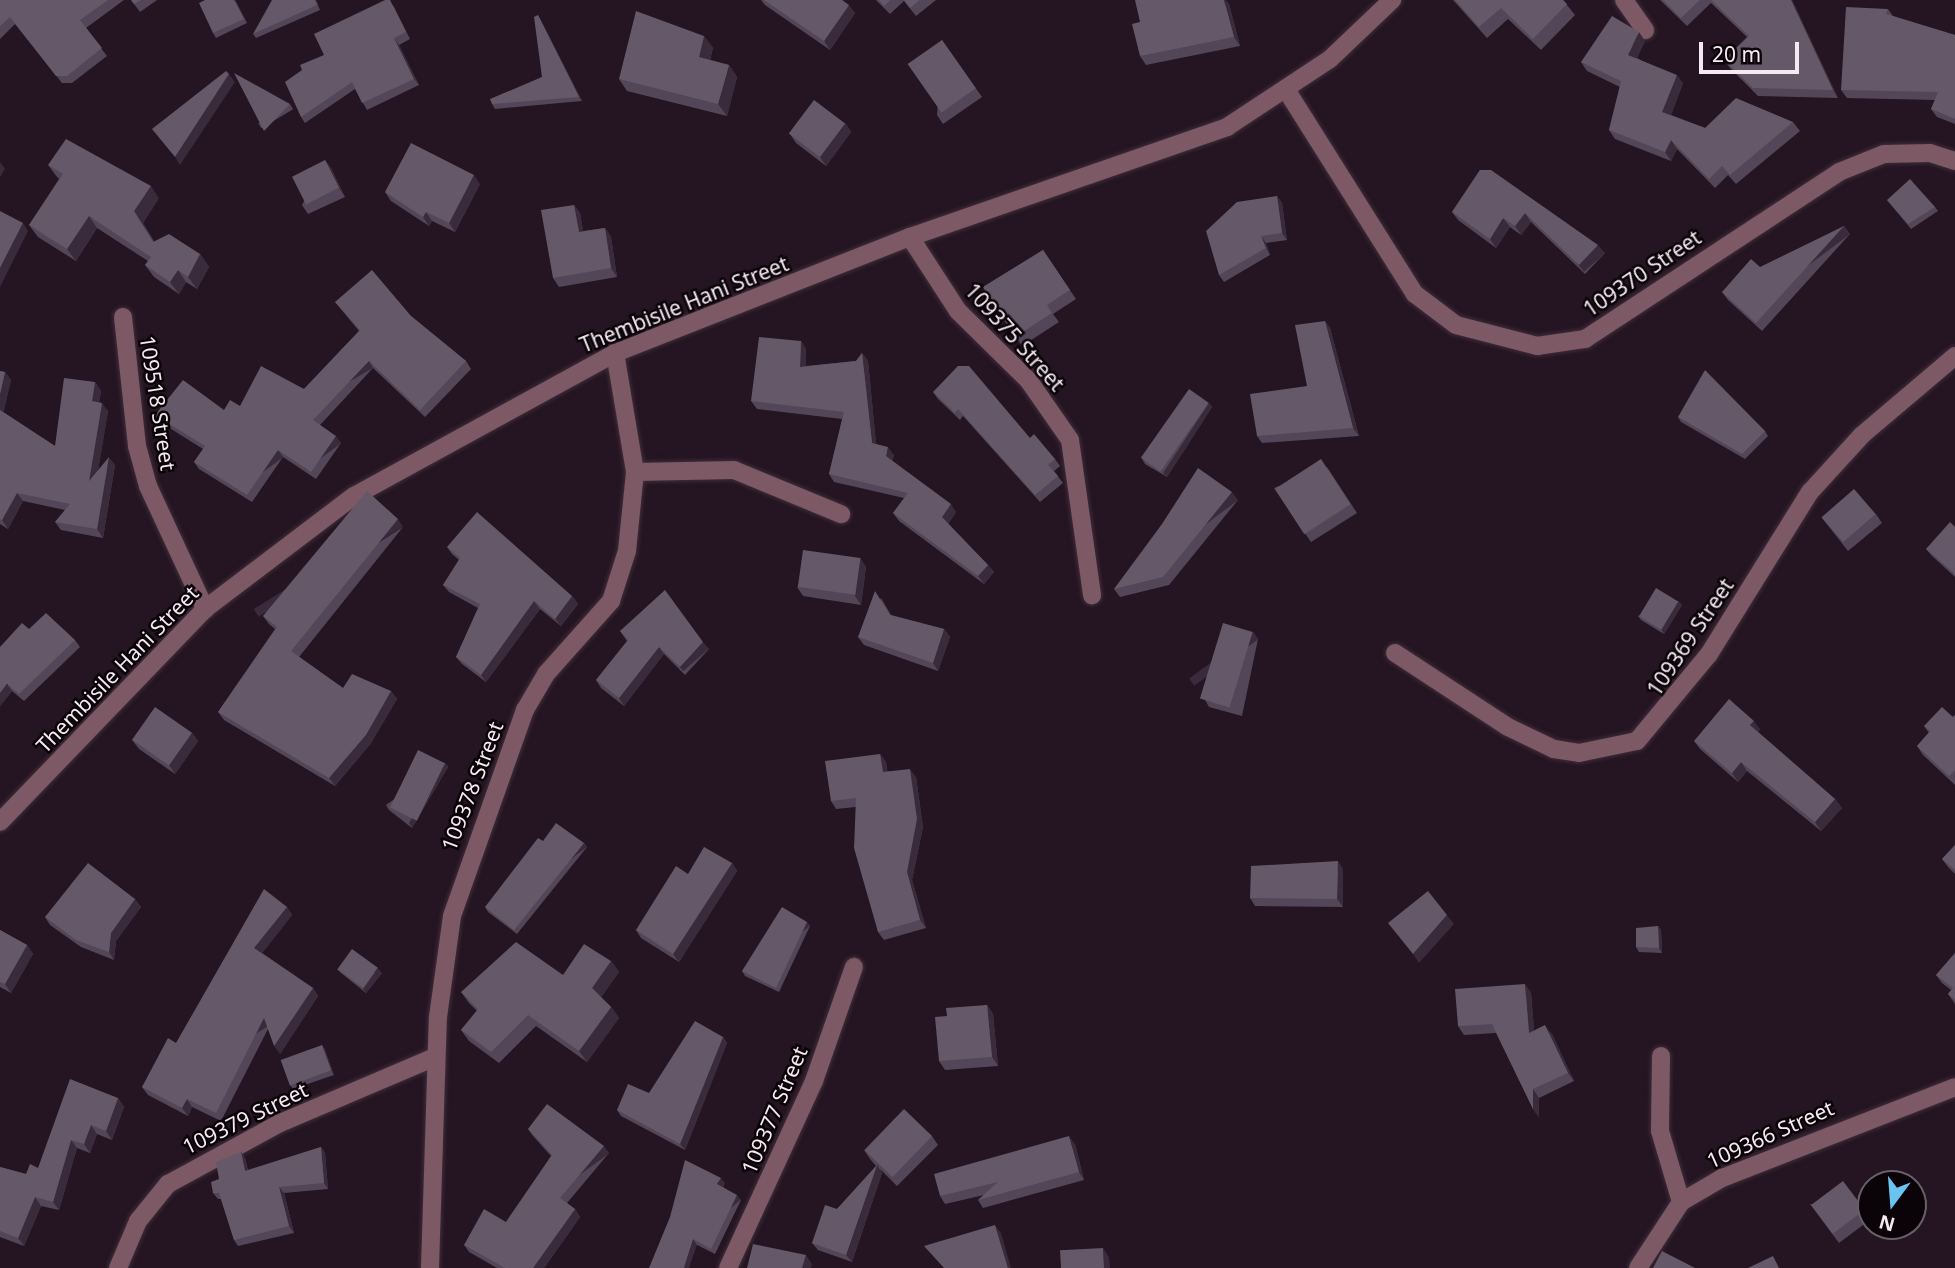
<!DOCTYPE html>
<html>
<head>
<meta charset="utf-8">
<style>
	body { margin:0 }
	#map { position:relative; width:1955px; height:1268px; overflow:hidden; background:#251421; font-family:"Noto Sans",sans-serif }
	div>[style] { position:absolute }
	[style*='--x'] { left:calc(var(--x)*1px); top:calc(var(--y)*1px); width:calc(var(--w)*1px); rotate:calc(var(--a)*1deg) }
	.roads { filter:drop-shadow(0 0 2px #3e2e3a) drop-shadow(0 0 2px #3e2e3a) }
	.minor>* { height:18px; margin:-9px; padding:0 9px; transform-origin:9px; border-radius:9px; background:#7c5964 }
	.wall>* { inset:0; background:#534658; transform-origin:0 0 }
	.shaded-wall>* { inset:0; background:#392b3b; transform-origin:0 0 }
	.building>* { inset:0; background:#655868; transform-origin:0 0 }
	span { translate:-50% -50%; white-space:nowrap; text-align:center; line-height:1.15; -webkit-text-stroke:5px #0a0408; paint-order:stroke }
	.street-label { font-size:21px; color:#f6eaf2 }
	.north { position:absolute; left:1857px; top:1170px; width:70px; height:70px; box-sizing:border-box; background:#0a0408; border:2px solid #686066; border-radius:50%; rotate:196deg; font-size:19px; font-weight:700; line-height:28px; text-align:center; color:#f6eaf2 }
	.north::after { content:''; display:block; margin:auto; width:24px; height:32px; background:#6bc3f2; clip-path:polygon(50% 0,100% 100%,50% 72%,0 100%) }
	.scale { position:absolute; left:1699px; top:42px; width:100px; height:32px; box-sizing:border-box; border:4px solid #f6eaf2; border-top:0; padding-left:9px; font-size:21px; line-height:24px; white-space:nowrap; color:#f6eaf2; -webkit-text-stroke:5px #0a0408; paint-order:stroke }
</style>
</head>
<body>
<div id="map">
	<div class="roads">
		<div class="minor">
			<div style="--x:1624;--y:0;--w:37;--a:55"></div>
			<div style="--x:1287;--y:91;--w:240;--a:57.8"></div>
			<div style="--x:1415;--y:294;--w:51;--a:37.1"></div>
			<div style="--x:1456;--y:325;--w:84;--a:14.5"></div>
			<div style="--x:1537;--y:346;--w:49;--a:-8.3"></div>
			<div style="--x:1585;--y:339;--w:304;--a:-33.3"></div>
			<div style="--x:1839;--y:172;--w:48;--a:-21.8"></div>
			<div style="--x:1884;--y:154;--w:46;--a:-1.2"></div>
			<div style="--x:1930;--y:153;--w:26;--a:18"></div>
			<div style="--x:910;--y:237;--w:88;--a:57"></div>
			<div style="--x:958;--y:311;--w:100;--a:44.6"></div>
			<div style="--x:1029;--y:381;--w:72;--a:55.2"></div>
			<div style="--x:1070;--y:440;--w:157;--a:81.9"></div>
			<div style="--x:123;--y:317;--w:130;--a:83.8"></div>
			<div style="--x:137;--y:446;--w:41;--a:74.6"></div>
			<div style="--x:148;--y:486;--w:136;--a:65.1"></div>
			<div style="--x:635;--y:472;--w:99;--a:-1.2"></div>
			<div style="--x:734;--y:470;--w:116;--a:22.4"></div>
			<div style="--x:1395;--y:653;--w:135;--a:33.2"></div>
			<div style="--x:1508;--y:727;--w:51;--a:25.6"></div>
			<div style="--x:1554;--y:749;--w:25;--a:9"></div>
			<div style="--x:1579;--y:753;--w:59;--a:-11.7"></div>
			<div style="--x:1637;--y:741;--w:113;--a:-50.4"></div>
			<div style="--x:1709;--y:654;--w:191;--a:-58.1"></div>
			<div style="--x:1810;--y:492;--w:77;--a:-47.6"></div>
			<div style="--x:1862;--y:435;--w:122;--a:-40.3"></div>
			<div style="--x:0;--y:822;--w:296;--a:-46.1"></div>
			<div style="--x:205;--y:609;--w:187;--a:-37.2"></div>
			<div style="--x:354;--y:496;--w:298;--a:-28.7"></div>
			<div style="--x:615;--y:353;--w:317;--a:-21.5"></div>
			<div style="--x:910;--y:237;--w:336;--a:-19.1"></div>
			<div style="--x:1227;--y:127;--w:123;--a:-33.4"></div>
			<div style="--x:1330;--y:59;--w:86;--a:-43.6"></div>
			<div style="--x:1661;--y:1056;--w:75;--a:90.8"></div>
			<div style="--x:1660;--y:1131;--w:74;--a:73.5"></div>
			<div style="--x:118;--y:1268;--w:51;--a:-66.9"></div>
			<div style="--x:138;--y:1221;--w:48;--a:-51"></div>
			<div style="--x:168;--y:1184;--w:125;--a:-28.6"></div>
			<div style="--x:278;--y:1124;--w:171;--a:-23.1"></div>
			<div style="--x:430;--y:1268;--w:251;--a:-88.2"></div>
			<div style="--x:438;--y:1017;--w:102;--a:-82.1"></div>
			<div style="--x:452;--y:916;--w:219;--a:-70.5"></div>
			<div style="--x:525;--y:710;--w:42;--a:-59.7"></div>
			<div style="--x:546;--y:674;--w:98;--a:-48.3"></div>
			<div style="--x:611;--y:601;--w:52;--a:-72.3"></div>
			<div style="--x:627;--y:551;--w:79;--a:-84.2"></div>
			<div style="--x:635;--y:472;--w:121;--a:-99.5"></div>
			<div style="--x:728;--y:1268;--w:206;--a:-65.3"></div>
			<div style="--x:814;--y:1081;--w:121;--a:-70.7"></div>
			<div style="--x:1638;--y:1268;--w:79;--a:-56.9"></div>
			<div style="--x:1681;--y:1202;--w:48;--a:-30.3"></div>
			<div style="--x:1722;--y:1178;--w:250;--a:-21.3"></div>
		</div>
	</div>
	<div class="wall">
		<div style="clip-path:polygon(0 0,124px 0,86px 28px,107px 56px,72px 83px,62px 83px,15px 24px,0 39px)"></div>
		<div style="clip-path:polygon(131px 0,157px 0,140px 12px)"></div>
		<div style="clip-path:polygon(235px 0,247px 23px,216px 38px,213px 33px)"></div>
		<div style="clip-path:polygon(316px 0,320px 10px,256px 38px,253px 34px)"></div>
		<div style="clip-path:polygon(761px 0,842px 0,855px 13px,830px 50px,765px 5px)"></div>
		<div style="clip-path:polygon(876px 0,936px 0,916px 16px,904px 1px,890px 14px)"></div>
		<div style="clip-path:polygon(1453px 0,1563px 0,1575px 15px,1541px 50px,1508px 19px,1487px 38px)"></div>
		<div style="clip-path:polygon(1660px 0,1792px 0,1838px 98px,1758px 96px,1730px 68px,1724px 60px,1747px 37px,1711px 3px,1687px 26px)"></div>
		<div style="clip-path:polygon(1229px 4px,1240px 46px,1146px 65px,1140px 56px)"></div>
		<div style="clip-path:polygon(393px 5px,410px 39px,399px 45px,419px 85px,367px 110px,355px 89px,305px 123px,301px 117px,324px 55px)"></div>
		<div style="clip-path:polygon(1888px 9px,1893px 16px,1955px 35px,1955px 124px,1937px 117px,1931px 109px,1935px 100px,1847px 98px,1841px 90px)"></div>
		<div style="clip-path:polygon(538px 15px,582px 101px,495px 109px,492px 104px,542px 77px)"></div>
		<div style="clip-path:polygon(704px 36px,713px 48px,710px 60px,729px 65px,737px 77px,727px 116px,627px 91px,619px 79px)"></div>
		<div style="clip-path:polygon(942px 40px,982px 97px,943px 124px,937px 115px)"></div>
		<div style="clip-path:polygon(1645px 41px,1637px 58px,1683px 83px,1671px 115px,1705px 128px,1793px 122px,1800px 131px,1736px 184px,1728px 175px,1715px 188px,1677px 149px,1671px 161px,1615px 139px,1609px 130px,1620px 87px,1587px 71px,1581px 62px)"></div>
		<div style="left:290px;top:104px;width:6px;height:37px;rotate:59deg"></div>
		<div style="clip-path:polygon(845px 123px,851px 132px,826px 166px,796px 143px,790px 134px)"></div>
		<div style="clip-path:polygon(325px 160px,331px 168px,345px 197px,308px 214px,302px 205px)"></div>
		<div style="clip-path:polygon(48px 165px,159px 198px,143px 223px,154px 241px,200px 254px,209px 267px,197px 289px,186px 282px,179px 294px,154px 277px,145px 265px,148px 261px,97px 228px,76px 261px,38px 237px,29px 225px,59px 179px,57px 177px)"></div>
		<div style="clip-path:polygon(1480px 170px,1605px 253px,1585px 274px,1531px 222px,1521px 235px,1510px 227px,1496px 248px,1458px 220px,1452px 212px)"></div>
		<div style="clip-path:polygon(480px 184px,455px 232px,432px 221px,429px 226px,391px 201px,385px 192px)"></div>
		<div style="clip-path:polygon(1277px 196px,1282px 203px,1287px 240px,1266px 243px,1270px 255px,1224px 282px,1219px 275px)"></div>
		<div style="clip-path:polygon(1887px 200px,1935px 207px,1938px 211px,1911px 229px)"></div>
		<div style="clip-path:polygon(574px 205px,580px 213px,583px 231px,605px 228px,611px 237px,617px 277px,559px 287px,553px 278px)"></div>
		<div style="clip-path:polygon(1844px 226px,1850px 234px,1762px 331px,1728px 300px,1722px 292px)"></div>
		<div style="clip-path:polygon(1043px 250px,1076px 299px,1053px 314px,1059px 322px,1022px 346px,983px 287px)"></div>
		<div style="clip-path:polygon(335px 302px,411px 316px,466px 361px,471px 369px,425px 417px,373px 368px,320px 425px,341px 443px,316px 479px,283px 457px,252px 502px,199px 469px,194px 462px,203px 449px,160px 422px,155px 415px,224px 410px,304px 389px,359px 331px)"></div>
		<div style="clip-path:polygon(1325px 321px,1330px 328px,1359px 436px,1262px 443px,1257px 436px,1307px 386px)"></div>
		<div style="clip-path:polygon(801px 341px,806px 349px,806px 366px,856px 361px,862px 353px,868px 361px,876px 444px,894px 455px,892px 461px,956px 512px,948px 524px,988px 565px,994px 572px,984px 584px,899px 521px,893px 513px,904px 498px,834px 482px,829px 474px,842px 419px,757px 409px,751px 401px)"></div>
		<div style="clip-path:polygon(0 371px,5px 372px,11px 380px,3px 412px,55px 446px,95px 382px,101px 391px,99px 402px,108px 411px,98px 470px,115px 465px,103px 538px,61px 530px,55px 522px,65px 510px,23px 501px,8px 529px,0 524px)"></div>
		<div style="clip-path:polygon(933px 392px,1030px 438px,1055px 459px,1060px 466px,1054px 471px,1063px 483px,1040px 502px,963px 416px,960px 420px,938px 399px)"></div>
		<div style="clip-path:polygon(1209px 403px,1212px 407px,1167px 477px,1145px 464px,1142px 459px)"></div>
		<div style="clip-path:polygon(1678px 417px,1765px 431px,1768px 436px,1745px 459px,1681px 422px)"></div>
		<div style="clip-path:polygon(1327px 467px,1357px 513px,1311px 542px,1274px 488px)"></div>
		<div style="clip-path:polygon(1238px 500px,1169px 585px,1120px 597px,1114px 589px)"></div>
		<div style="clip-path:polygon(1876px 514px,1882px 523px,1848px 551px,1822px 518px)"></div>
		<div style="clip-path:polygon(403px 527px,299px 657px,343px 688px,391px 691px,397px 699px,371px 743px,335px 786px,224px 720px,218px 712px,275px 629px,269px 624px,263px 616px)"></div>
		<div style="clip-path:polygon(1955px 527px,1955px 577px,1932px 556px,1926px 549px)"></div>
		<div style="clip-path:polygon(447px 547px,572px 596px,578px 604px,561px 626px,540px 609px,486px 682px,462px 664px,456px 657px,478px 608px,449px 592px,443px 585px,459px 560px,452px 554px)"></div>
		<div style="clip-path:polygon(860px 558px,866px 567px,861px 605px,803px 596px,797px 587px)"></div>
		<div style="clip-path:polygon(881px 598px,891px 615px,944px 629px,950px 637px,938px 671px,864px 645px,858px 637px)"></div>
		<div style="clip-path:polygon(1678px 601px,1682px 605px,1664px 634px,1641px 620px,1638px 616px)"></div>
		<div style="clip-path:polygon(29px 629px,75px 640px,80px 647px,24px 701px,12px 691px,0 706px)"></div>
		<div style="clip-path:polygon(620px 631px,709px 649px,685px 675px,664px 654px,624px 706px,601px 688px,596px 680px,627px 641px)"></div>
		<div style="clip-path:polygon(1253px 632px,1258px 639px,1242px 716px,1209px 707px,1205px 700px)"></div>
		<div style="clip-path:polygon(1955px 715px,1955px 785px,1923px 755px,1917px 746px,1929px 733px,1924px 726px,1953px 717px)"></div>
		<div style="clip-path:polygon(1760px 729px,1758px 732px,1835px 799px,1842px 808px,1821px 831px,1747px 771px,1738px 782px,1700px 749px,1694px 741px)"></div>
		<div style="clip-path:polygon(192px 733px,198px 741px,175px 774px,139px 749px,132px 740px)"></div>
		<div style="clip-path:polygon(880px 754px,886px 762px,887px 771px,916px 777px,923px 827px,912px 880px,926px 928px,884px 940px,878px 932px,856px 807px,836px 809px,831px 801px)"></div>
		<div style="clip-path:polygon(445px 763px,448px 767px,412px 828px,389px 810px,386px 805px)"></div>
		<div style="clip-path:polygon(584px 843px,587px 847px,517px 934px,488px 912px,485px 907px)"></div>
		<div style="clip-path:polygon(1955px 845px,1955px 874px,1948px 867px,1942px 859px)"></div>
		<div style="clip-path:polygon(732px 863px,737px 871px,679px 962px,641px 938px,636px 930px,688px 874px)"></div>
		<div style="clip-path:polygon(1343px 869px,1343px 907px,1255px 906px,1250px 898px)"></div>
		<div style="clip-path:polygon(135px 899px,141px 907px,116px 941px,114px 960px,81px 947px,50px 925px,45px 917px)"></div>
		<div style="clip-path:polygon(287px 907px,292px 915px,262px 953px,313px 988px,318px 996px,280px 1054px,268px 1029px,221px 1121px,192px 1107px,188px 1116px,148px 1095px,142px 1087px,176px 1043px)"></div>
		<div style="clip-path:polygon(807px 922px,810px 926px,779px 992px,745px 976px,742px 971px)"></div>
		<div style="clip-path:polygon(1658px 926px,1661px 930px,1662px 953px,1639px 952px,1636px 947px)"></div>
		<div style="clip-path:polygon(0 930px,27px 945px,33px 954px,11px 993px,0 987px)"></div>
		<div style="clip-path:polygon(1955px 953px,1955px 1004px,1948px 994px,1951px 990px,1942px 983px,1936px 975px)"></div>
		<div style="clip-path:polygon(611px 961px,619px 972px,601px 997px,611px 1007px,619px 1018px,587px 1062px,536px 1026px,499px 1063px,469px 1041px,461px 1030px,477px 1011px,469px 1003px,461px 992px,563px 975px)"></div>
		<div style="clip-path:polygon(337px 969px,382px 973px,366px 993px,341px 973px)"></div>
		<div style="clip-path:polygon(1531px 992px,1534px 1031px,1552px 1034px,1574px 1081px,1539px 1098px,1539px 1117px,1533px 1109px,1496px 1033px,1464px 1035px,1458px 1026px)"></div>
		<div style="clip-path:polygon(987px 1005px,993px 1014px,998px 1066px,945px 1070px,939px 1061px,947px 1016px)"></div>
		<div style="clip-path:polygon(723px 1037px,727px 1043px,685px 1150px,621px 1116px,617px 1110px,649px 1093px)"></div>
		<div style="clip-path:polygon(322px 1045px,325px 1050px,334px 1075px,293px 1089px,290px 1085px)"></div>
		<div style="clip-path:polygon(118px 1098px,124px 1107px,112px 1140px,97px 1134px,90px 1153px,77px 1148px,59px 1210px,41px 1206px,24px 1246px,0 1237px,0 1167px,26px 1174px,38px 1168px)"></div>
		<div style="clip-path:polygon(528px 1129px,609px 1153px,567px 1203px,575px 1209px,580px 1217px,544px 1268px,497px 1268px,469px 1252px,464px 1245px,506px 1222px,551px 1156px,533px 1136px)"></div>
		<div style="clip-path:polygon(932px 1136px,938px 1145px,897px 1186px,880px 1169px,882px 1173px,852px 1262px,818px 1250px,812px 1243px,837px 1209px,876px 1166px,870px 1159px,864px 1150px)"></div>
		<div style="clip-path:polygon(1075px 1144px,1084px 1180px,983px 1208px,978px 1200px,984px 1195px,945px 1204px,940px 1196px)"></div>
		<div style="clip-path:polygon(321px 1147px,325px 1153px,328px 1189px,284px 1193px,294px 1233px,238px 1246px,234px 1240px,221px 1199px,218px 1199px,213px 1193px,219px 1179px,241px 1152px,245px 1158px,248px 1170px)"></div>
		<div style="clip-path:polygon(725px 1183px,723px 1187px,741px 1200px,715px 1254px,697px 1245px,649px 1268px)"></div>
		<div style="clip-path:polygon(1810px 1204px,1865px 1210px,1871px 1219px,1839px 1243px)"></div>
	</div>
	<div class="shaded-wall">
		<div style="clip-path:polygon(1224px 0,1226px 0,1229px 4px,1240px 46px,1234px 37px)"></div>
		<div style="clip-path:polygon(1791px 0,1792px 0,1838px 98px,1833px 90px)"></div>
		<div style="clip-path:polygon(849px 5px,855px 13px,830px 50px,824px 41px)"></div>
		<div style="clip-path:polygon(538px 15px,541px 20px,582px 101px,579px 97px)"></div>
		<div style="clip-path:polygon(1639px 32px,1645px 41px,1634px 64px,1628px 55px)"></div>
		<div style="clip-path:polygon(704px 36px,713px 48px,707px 69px,699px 57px)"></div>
		<div style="clip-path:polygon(394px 38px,399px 45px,419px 85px,414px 79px)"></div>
		<div style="clip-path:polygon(729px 65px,737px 77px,727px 116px,718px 104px)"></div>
		<div style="clip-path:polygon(229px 74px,235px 82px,180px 165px,175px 157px)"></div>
		<div style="clip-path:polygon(1677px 75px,1683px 83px,1669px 121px,1662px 112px)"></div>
		<div style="clip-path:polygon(845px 123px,851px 132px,826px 166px,820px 157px)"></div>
		<div style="clip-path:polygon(1671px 140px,1677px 149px,1671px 161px,1665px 152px)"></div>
		<div style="clip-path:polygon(325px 160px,331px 168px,345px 197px,339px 188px)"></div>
		<div style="clip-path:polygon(0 162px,5px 169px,0 177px)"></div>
		<div style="clip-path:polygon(474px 175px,480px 184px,455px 232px,449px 223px)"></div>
		<div style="clip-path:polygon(151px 186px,159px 198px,143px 223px,162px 254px,134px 211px)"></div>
		<div style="clip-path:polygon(1277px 196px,1282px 203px,1287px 240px,1282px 233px)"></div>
		<div style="clip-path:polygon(574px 205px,580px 213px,585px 241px,579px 232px)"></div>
		<div style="clip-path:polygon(426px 212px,432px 221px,429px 226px,423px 217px)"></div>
		<div style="clip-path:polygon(1525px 213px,1531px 222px,1521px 235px,1515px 226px)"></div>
		<div style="clip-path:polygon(89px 216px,97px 228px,76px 261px,67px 249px)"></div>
		<div style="clip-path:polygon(1503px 218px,1510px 227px,1496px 248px,1490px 239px)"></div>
		<div style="clip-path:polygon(23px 223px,28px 231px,0 287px,0 268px)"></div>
		<div style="left:1844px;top:226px;width:10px;height:131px;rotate:53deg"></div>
		<div style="clip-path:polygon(605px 228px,611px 237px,617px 277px,611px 268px)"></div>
		<div style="clip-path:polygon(1261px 236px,1266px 243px,1270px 255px,1266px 248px)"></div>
		<div style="left:1598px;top:245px;width:11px;height:28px;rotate:49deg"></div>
		<div style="clip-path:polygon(200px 254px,209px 267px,197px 289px,188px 277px)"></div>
		<div style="clip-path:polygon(178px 270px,186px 282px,179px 294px,170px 282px)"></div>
		<div style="clip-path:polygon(1325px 321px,1330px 328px,1359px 436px,1353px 428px)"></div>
		<div style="clip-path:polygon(801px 341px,806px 349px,806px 375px,800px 367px)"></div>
		<div style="clip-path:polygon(862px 353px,868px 361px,877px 451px,872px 443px)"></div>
		<div style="left:369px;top:361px;width:8px;height:81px;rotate:60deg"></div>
		<div style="clip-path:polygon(5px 372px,11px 380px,3px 416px,0 412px,0 394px)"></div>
		<div style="clip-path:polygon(95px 382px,101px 391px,98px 409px,92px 401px)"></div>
		<div style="clip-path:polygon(102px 403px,108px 411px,95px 489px,89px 481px)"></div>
		<div style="clip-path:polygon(1209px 403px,1212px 407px,1167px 477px,1163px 473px)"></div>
		<div style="left:336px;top:436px;width:9px;height:44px;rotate:54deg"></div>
		<div style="clip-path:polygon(888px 447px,894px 455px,891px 464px,886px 456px)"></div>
		<div style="left:278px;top:450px;width:9px;height:55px;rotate:54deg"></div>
		<div style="clip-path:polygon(109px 457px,115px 465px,103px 538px,97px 529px)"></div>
		<div style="left:1232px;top:492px;width:10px;height:109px;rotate:53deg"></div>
		<div style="clip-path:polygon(17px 493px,23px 501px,8px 529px,2px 520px)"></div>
		<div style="clip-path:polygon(951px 504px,956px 512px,947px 525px,942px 517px)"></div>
		<div style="left:398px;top:519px;width:9px;height:170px;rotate:58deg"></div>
		<div style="clip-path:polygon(860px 558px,866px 567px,861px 605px,855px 596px)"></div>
		<div style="clip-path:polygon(988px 565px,994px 572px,984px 584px,978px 576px)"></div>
		<div style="clip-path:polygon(572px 596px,578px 604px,561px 626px,555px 619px)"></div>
		<div style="clip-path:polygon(534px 601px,540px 609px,486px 682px,481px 675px)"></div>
		<div style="clip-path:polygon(1678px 601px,1682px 605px,1664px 634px,1661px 629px)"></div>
		<div style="clip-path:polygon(944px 629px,950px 637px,938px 671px,933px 663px)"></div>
		<div style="left:1253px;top:632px;width:9px;height:79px;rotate:54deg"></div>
		<div style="left:703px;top:642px;width:9px;height:34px;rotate:49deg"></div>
		<div style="clip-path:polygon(659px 647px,664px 654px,624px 706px,619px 698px)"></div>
		<div style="clip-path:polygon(7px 684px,12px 691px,0 706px,0 693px)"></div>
		<div style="clip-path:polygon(391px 691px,397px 699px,371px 743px,335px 786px,329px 778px)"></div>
		<div style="clip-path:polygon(1754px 721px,1760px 729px,1757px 733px,1750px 725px)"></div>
		<div style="clip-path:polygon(192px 733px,198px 741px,175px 774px,169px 765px)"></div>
		<div style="clip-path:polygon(880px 754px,886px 762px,889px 780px,883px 772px)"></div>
		<div style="clip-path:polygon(1741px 762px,1747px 771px,1738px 782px,1732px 773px)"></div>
		<div style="clip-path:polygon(445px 763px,448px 767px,412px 828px,409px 823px)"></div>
		<div style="clip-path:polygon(910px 769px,916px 777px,923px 827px,912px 880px,926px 928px,920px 920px,907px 872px)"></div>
		<div style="clip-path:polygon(1835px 799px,1842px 808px,1821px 831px,1815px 822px)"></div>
		<div style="left:584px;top:843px;width:5px;height:112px;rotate:53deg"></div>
		<div style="clip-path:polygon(1338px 861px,1343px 869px,1343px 907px,1337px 899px)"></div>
		<div style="clip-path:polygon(732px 863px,737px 871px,679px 962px,673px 954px)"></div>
		<div style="clip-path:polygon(135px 899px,141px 907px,116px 941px,114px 960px,109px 952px,111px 933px)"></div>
		<div style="clip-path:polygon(287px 907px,292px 915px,260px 956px,254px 948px)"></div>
		<div style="clip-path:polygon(1447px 915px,1454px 924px,1419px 963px,1413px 954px)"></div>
		<div style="left:807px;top:922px;width:5px;height:73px;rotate:53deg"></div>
		<div style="clip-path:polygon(1658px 926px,1661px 930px,1662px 953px,1659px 948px)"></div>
		<div style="clip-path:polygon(27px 945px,33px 954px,11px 993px,5px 984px)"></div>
		<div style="clip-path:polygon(611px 961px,619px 972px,600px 999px,592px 988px)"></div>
		<div style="clip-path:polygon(378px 968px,382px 973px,366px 993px,363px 989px)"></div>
		<div style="clip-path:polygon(1525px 984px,1531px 992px,1535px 1042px,1529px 1033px)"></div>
		<div style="clip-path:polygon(313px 988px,318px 996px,280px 1054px,274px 1046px)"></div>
		<div style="clip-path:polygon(987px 1005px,993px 1014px,998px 1066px,992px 1057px)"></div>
		<div style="clip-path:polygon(611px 1007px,619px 1018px,587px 1062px,579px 1051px)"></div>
		<div style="left:264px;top:1018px;width:9px;height:106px;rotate:58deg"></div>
		<div style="clip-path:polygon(1545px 1025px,1552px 1034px,1574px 1081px,1568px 1073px)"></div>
		<div style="clip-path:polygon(723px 1037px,727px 1043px,685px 1150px,680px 1144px)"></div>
		<div style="clip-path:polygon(322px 1045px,325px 1050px,334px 1075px,331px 1070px)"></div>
		<div style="clip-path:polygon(1533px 1089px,1539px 1098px,1539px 1117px,1533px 1109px)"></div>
		<div style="clip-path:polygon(118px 1098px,124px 1107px,112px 1140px,106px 1131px)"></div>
		<div style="clip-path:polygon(187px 1099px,192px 1107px,188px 1116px,182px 1108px)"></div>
		<div style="clip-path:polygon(91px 1125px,97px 1134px,90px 1153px,84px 1144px)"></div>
		<div style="clip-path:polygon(1069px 1136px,1075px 1144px,1084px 1180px,1079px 1172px)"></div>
		<div style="clip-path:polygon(71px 1140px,77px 1148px,59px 1210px,53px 1202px)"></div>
		<div style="left:604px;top:1146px;width:9px;height:68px;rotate:54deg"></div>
		<div style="clip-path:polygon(321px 1147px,325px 1153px,328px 1189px,324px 1183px)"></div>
		<div style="clip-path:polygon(241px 1152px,245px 1158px,249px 1177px,245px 1171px)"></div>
		<div style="clip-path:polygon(877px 1165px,882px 1173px,852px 1262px,846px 1255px)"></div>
		<div style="clip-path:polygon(721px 1178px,725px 1183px,721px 1189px,717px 1184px)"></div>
		<div style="clip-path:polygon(279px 1187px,284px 1193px,294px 1233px,289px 1226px)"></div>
		<div style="left:737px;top:1195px;width:6px;height:60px;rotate:51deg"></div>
		<div style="clip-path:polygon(35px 1197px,41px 1206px,24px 1246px,18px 1238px)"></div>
		<div style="clip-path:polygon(575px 1209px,580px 1217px,544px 1268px,533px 1268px)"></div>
		<div style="clip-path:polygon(995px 1225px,1001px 1233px,1011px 1268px,1008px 1268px)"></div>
		<div style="clip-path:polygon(693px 1239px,697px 1245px,689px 1268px,684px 1268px)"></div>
		<div style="clip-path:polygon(1103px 1248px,1109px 1257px,1110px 1268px,1104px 1268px)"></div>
		<div style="clip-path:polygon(806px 1255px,812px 1264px,811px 1268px,802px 1268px)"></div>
	</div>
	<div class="building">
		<div style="clip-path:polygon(0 0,108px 0,80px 20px,102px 48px,67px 76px,56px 76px,10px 17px,0 26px)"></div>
		<div style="clip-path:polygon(131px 0,141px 0,134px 4px)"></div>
		<div style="clip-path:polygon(205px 0,234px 0,244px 19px,213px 33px,199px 3px)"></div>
		<div style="clip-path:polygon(272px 0,315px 0,317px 5px,253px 34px)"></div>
		<div style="clip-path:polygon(385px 0,390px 0,406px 32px,394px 38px,414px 79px,362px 103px,352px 82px,301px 117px,285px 82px,302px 70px,300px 65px,324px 55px,314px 34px)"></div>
		<div style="clip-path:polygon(764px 0,842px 0,849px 5px,824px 41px)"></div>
		<div style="clip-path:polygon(879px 0,890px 0,884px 6px)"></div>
		<div style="clip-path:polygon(904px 0,920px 0,910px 8px)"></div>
		<div style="clip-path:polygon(1135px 0,1224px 0,1234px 37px,1140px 56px,1132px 24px,1140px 22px)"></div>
		<div style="clip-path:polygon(1455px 0,1563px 0,1567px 4px,1533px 39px,1501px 8px,1479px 27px)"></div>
		<div style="clip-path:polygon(1663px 0,1700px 0,1681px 18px)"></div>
		<div style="clip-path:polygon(1711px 0,1791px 0,1833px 90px,1753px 88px,1724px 60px,1749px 36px)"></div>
		<div style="clip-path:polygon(1846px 7px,1888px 9px,1886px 14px,1955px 35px,1955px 119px,1931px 109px,1938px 92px,1841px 90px)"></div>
		<div style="clip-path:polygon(636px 11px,704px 36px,699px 57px,729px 65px,718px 104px,619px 79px)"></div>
		<div style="clip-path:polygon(538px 15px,579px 97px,492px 104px,490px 99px,542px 77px,534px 17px)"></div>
		<div style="clip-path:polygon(1612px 16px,1639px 32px,1628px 55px,1677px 75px,1662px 112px,1705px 128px,1736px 98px,1793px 122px,1730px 175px,1722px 166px,1709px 179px,1671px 140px,1665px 152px,1609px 130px,1621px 81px,1581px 62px)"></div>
		<div style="left:942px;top:40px;width:59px;height:42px;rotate:55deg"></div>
		<div style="clip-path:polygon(226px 71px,229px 74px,175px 157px,152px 129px)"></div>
		<div style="clip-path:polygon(234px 73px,290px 104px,264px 131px)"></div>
		<div style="left:814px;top:100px;width:39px;height:42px;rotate:37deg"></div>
		<div style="clip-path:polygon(66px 139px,151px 186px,134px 211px,153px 242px,169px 234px,200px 254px,188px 277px,178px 270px,170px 282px,145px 265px,151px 257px,89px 216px,67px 249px,29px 225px,63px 174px,48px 165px)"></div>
		<div style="clip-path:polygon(411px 143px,474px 175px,449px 223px,426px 212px,423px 217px,385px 192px)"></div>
		<div style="left:325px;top:160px;width:31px;height:37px;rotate:63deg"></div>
		<div style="clip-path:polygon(1480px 170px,1491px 170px,1598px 245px,1579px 265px,1525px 213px,1515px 226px,1503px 218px,1490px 239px,1452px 212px)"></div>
		<div style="clip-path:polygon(1910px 179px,1935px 207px,1908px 224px,1887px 200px)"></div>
		<div style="clip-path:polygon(1277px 196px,1282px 233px,1261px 236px,1266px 248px,1219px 275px,1206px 231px,1237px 202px)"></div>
		<div style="clip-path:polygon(574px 205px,579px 232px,605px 228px,611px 268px,553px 278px,541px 210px)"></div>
		<div style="clip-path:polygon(0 211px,23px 223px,0 268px)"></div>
		<div style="clip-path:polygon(1844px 226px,1756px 323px,1722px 292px,1751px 259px,1760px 267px)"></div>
		<div style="clip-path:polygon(1043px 250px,1070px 290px,1047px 305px,1052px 313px,1015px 337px,983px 287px)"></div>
		<div style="clip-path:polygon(372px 270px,411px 316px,466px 361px,420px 410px,369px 361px,313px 420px,336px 436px,311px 472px,278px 450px,247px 495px,194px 462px,205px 446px,155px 415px,183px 380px,224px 410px,230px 400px,240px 406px,261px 366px,304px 389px,360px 330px,335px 302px)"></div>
		<div style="clip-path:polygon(1325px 321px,1353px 428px,1257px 436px,1250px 394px,1307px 386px,1295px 325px)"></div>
		<div style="clip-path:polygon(759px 337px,801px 341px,800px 367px,856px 361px,862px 353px,872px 443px,888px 447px,886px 456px,951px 504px,942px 517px,988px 565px,978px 576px,893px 513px,908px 493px,829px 474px,844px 412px,751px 401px)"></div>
		<div style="clip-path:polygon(958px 366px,969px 366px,1030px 438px,1034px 434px,1055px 459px,1048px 465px,1058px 476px,1035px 495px,958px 409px,955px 413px,933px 392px)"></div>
		<div style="clip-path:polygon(1705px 370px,1765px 431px,1742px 454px,1678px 417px)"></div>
		<div style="clip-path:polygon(0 371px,5px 372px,0 394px)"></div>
		<div style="clip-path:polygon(64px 378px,95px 382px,92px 401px,102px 403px,89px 481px,109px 457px,97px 529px,55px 522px,70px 504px,17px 493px,2px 520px,0 519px,0 410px,55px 446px)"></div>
		<div style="left:1189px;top:389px;width:24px;height:84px;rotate:35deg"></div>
		<div style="left:1321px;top:459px;width:54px;height:55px;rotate:57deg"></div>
		<div style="clip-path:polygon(1198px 468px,1232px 492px,1163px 577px,1114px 589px,1162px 524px)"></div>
		<div style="left:1854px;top:489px;width:33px;height:43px;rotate:49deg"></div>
		<div style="clip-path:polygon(367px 491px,398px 519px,291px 651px,343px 688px,352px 674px,391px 691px,366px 735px,329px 778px,218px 712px,277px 627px,263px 616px)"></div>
		<div style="clip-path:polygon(477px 512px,572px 596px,555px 619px,534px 601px,481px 675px,456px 657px,480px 604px,443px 585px,460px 558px,447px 547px)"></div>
		<div style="clip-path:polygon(1950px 522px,1955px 527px,1955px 574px,1926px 549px)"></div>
		<div style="left:803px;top:550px;width:58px;height:37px;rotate:8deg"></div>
		<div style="left:1656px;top:588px;width:26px;height:33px;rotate:31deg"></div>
		<div style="clip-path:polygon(665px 590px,703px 642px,680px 667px,659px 647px,619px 698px,596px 680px,628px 640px,620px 631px)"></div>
		<div style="clip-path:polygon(875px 591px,890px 615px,944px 629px,933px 663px,858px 637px)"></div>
		<div style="clip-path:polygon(46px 613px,75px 640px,19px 694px,7px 684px,0 693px,0 647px,22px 623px,29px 629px)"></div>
		<div style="left:1223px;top:623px;width:31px;height:79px;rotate:17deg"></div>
		<div style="clip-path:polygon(1729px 699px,1754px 721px,1750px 725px,1835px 799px,1815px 822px,1741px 762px,1732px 773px,1694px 741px)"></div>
		<div style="left:155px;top:707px;width:45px;height:40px;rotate:35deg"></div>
		<div style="clip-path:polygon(1942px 707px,1953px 717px,1955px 715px,1955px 770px,1949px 776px,1917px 746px,1930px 731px,1924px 726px)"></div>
		<div style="left:418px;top:750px;width:30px;height:64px;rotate:26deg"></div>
		<div style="clip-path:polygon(880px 754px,883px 772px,910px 769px,917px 819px,907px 872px,920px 920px,878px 932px,854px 848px,856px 798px,831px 801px,825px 761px)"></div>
		<div style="clip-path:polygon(556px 823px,584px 843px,514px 930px,485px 907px,538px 838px,543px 841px)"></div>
		<div style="clip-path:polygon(1955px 845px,1955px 870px,1942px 859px)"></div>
		<div style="clip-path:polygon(704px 847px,732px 863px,673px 954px,636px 930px,676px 866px,688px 874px)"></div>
		<div style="clip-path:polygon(1338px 861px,1337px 899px,1250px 898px,1251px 866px)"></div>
		<div style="clip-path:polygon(88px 863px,135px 899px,111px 933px,109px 952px,76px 940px,45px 917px)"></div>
		<div style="clip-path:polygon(264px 889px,287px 907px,254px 948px,313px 988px,274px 1046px,264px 1018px,216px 1113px,187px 1099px,182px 1108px,142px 1087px,168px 1038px,176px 1043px)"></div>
		<div style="clip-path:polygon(1428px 891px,1447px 915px,1413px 954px,1388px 923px)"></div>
		<div style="clip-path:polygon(782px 907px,807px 922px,776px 988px,742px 971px)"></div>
		<div style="clip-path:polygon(1658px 926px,1659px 948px,1636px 947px,1636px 928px)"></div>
		<div style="clip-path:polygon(0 930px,27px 945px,5px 984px,0 982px)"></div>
		<div style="clip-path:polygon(516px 942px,563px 975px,584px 944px,611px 961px,592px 988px,611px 1007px,579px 1051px,528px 1015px,491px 1052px,461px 1030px,478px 1009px,461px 992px)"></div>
		<div style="left:352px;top:949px;width:32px;height:25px;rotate:36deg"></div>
		<div style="clip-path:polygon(1955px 953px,1955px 1000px,1948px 994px,1953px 988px,1936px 975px)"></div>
		<div style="clip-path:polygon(1525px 984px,1529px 1033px,1545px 1025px,1568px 1073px,1533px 1089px,1533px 1109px,1492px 1024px,1458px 1026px,1455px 989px)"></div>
		<div style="clip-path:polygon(987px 1005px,992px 1057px,939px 1061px,935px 1017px,947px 1016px,946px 1008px)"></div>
		<div style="clip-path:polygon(695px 1021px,723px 1037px,680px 1144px,617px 1110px,628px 1084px,649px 1093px)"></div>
		<div style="left:322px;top:1045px;width:27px;height:44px;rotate:70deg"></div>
		<div style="clip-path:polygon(70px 1079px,118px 1098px,106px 1131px,91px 1125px,84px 1144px,71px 1140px,53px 1202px,35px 1197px,18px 1238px,0 1231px,0 1167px,26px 1174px,30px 1164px,38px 1168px)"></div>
		<div style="clip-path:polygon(547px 1104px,604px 1146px,560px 1198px,575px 1209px,533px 1268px,505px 1268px,464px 1245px,484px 1209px,506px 1222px,552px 1155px,528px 1129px)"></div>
		<div style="left:904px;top:1109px;width:39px;height:57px;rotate:44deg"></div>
		<div style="clip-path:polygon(1069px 1136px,1079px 1172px,978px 1200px,998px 1182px,940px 1196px,934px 1174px)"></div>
		<div style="clip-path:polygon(321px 1147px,324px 1183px,279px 1187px,289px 1226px,234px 1240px,219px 1193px,213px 1193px,211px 1182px,219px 1179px,216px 1162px,241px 1152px,245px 1171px)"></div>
		<div style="clip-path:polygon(685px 1160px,721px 1178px,717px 1184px,737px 1195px,711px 1249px,693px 1239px,684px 1268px,649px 1268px,670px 1217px)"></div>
		<div style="clip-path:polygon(877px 1165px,846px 1255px,812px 1243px,825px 1205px,837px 1209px)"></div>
		<div style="left:1843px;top:1181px;width:36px;height:40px;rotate:53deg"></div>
		<div style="clip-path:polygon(995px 1225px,1008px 1268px,944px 1268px,924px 1246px)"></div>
		<div style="clip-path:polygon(753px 1244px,806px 1255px,802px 1268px,747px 1268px)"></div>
		<div style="left:1103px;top:1248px;width:20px;height:43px;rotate:87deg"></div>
		<div style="clip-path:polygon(1662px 1251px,1695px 1268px,1653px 1268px)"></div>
		<div style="clip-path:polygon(1773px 1256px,1779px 1268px,1748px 1268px)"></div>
	</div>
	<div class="street-label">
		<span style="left:1642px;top:273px;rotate:-34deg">109370 Street</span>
		<span style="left:684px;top:304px;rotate:-22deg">Thembisile Hani Street</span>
		<span style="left:1015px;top:337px;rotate:48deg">109375 Street</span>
		<span style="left:158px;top:403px;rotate:81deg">109518 Street</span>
		<span style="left:1690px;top:637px;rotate:-56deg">109369 Street</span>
		<span style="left:117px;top:669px;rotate:-46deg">Thembisile Hani Street</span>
		<span style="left:472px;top:786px;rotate:-69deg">109378 Street</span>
		<span style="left:774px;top:1110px;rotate:-67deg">109377 Street</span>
		<span style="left:245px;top:1118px;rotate:-26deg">109379 Street</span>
		<span style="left:1770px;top:1134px;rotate:-24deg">109366 Street</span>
	</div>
	<div class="north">N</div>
	<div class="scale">20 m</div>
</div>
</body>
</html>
